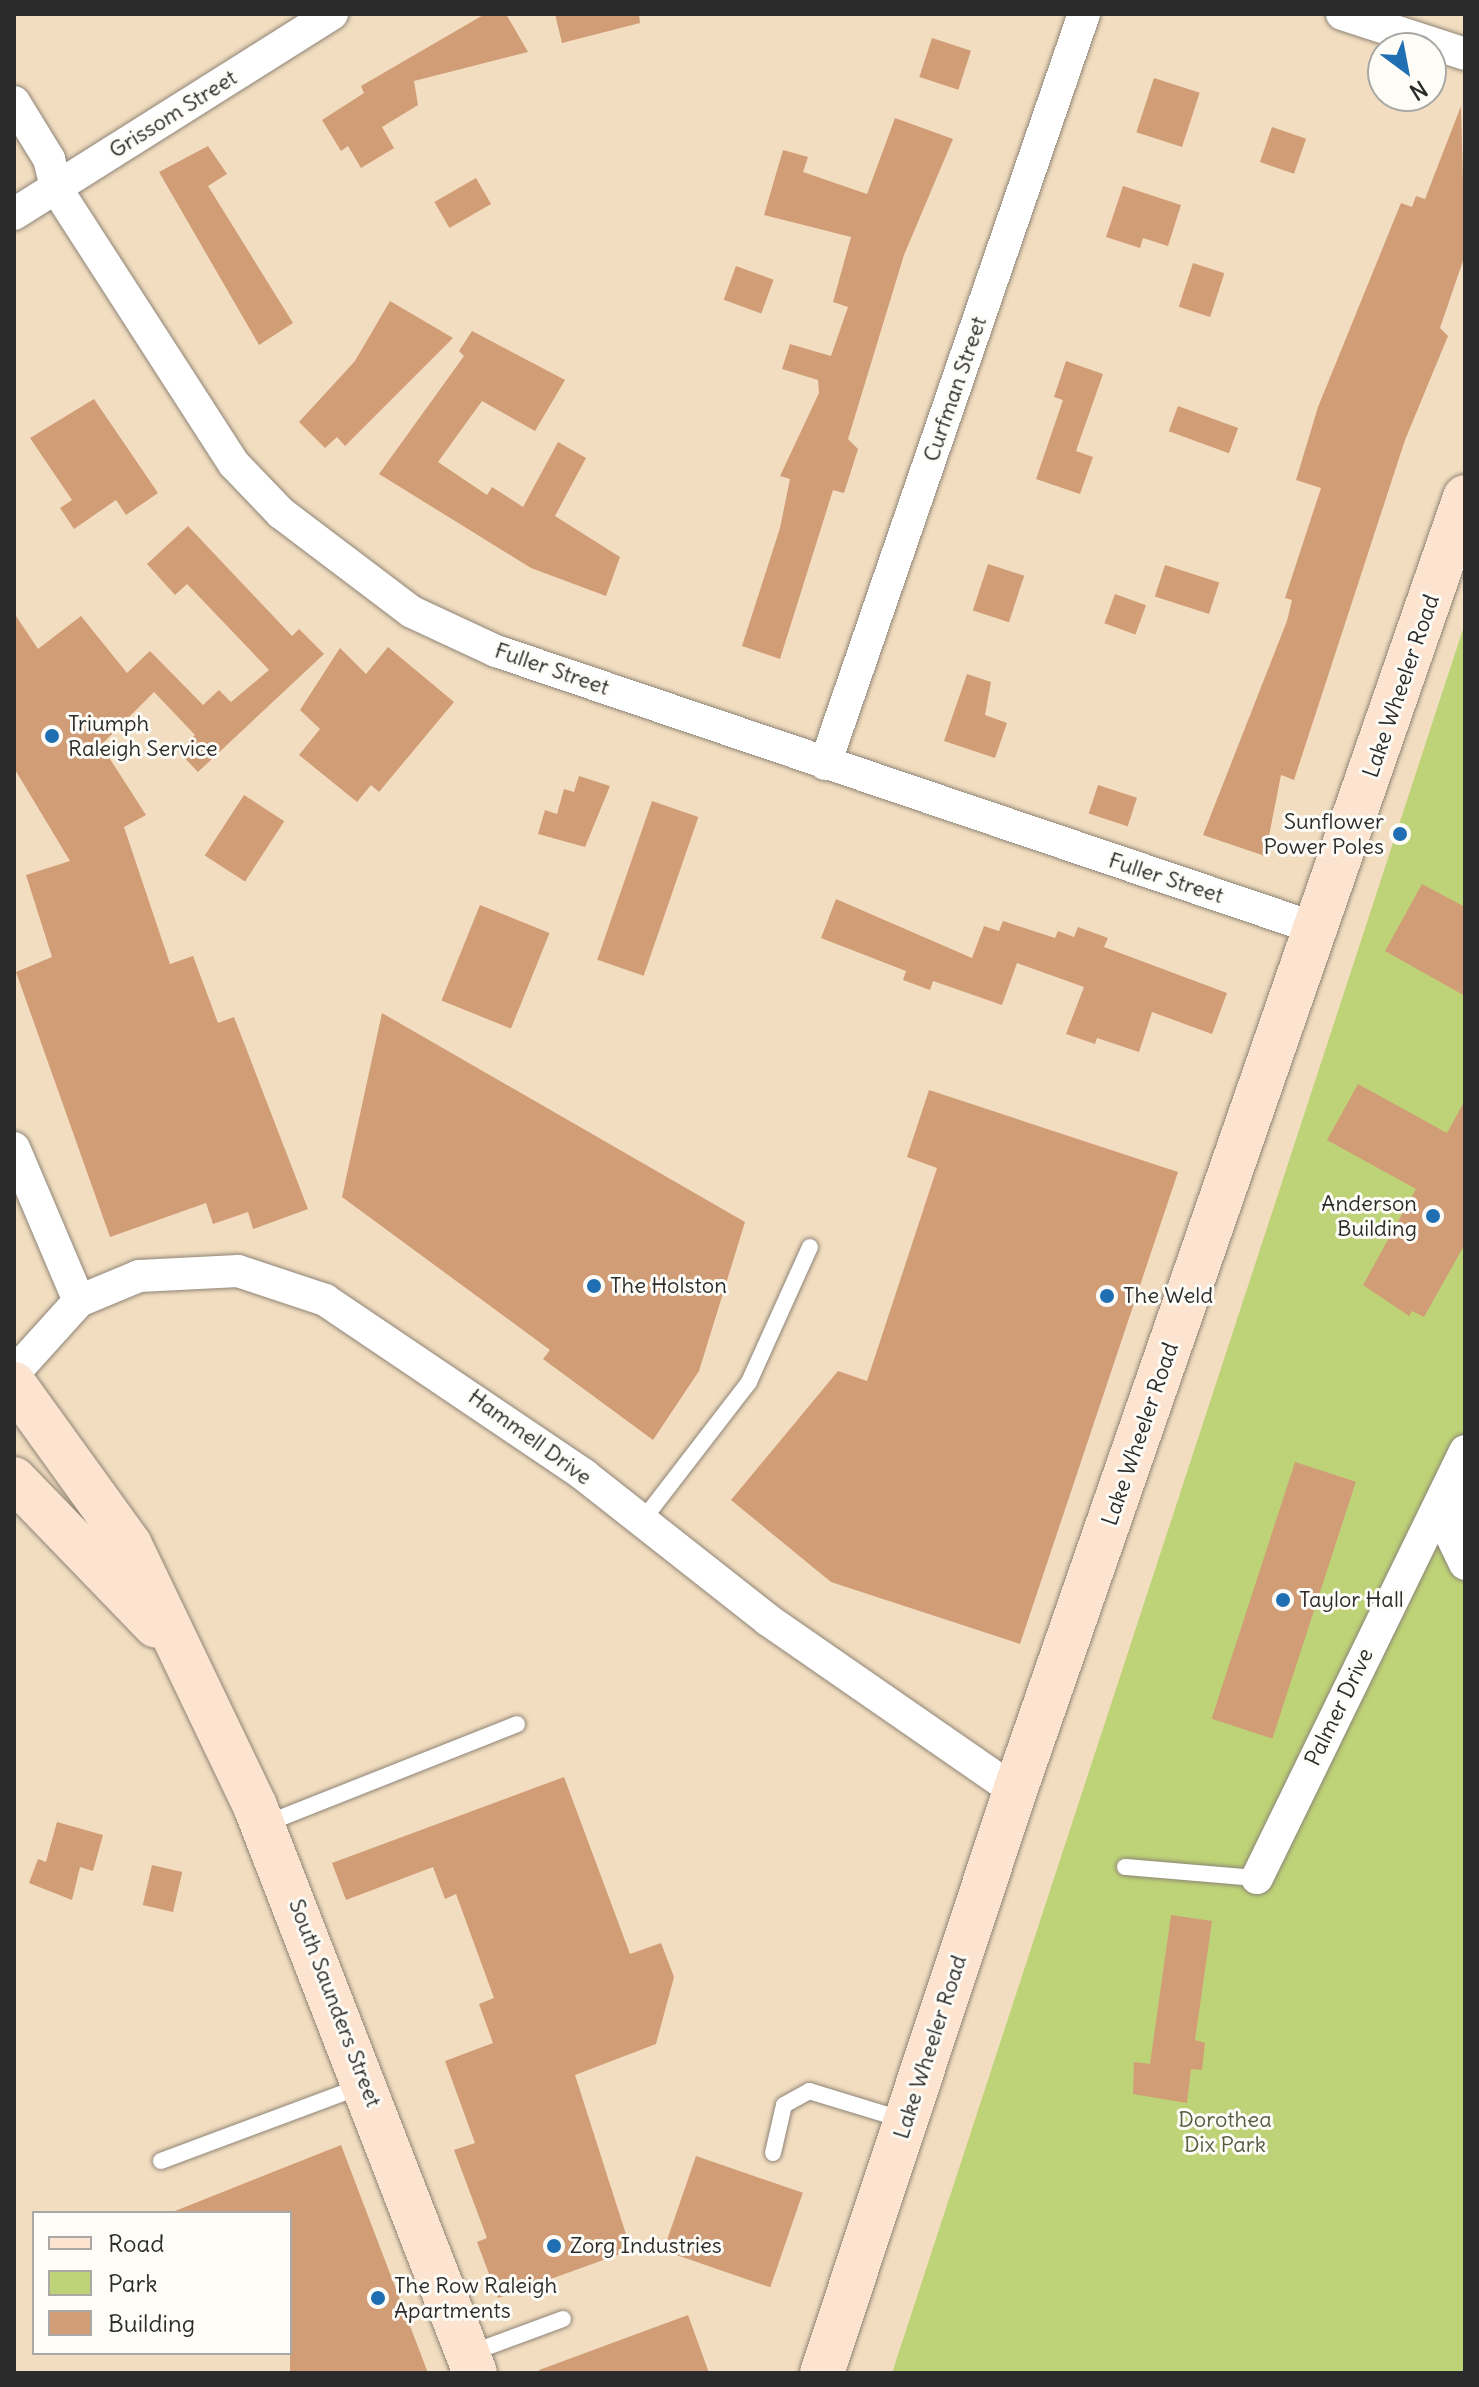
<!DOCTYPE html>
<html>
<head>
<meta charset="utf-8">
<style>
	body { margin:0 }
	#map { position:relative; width:1479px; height:2387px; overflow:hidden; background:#f2ddc0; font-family:Delius,sans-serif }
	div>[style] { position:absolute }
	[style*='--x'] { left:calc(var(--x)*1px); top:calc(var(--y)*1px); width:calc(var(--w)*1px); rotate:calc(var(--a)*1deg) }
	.green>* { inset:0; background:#bed377 }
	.building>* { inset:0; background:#d19d77; transform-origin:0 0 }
	.roads { filter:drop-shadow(0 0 2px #8e8476) drop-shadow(0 0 2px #8e8476) }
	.service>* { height:16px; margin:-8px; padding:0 8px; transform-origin:8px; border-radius:8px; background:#fff }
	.minor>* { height:32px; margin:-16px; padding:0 16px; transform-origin:16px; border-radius:16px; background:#fff }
	.secondary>* { height:44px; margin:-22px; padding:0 22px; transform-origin:22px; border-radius:22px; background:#fde4d0 }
	.dots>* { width:22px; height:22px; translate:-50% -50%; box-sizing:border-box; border:4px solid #fdfcf7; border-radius:50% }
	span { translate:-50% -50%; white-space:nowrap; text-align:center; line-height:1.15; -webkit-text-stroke:6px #fdfcf7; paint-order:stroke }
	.street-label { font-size:22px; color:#2b2b2b }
	.poi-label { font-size:22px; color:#2b2b2b }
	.left { translate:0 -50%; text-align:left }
	.right { translate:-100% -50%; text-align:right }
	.park-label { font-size:22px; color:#575d42 }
	.frame { position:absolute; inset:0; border:16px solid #2b2b2b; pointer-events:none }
	.legend { position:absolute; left:32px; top:2211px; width:260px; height:144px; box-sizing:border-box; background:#fdfcf7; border:2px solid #a9a8a5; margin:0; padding:10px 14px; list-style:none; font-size:24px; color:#2b2b2b }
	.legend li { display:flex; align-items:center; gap:16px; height:40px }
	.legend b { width:40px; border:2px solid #a9a8a5 }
	.north { position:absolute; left:1367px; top:32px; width:80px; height:80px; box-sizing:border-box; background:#fdfcf7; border:2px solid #a9a8a5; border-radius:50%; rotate:148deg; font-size:22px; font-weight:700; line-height:32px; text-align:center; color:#2b2b2b }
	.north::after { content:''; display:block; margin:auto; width:28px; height:36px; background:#1f6fb2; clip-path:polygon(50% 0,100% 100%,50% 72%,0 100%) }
</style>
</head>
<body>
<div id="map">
	<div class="green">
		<div style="clip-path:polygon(1465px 623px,1465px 2373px,892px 2373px,1338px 1011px)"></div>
	</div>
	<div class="building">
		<div style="clip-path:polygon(485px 14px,506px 14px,528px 52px,414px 81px,418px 105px,382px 127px,394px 148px,361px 168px,348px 146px,341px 151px,322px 120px,364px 93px,361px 86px)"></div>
		<div style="clip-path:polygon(555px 14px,639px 14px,640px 23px,562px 43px)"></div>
		<div style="left:932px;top:38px;width:41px;height:41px;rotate:18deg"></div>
		<div style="left:1154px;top:78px;width:48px;height:57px;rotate:18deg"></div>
		<div style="clip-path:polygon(1461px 106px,1465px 255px,1440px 328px,1448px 336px,1405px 440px,1294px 780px,1281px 775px,1265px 856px,1203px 835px,1287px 621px,1292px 600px,1285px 598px,1321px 488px,1296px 480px,1318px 407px,1401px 203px,1412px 207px,1416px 196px,1425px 199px)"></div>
		<div style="clip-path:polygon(895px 118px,953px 139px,904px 255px,848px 439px,858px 449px,844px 493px,833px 490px,780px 659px,742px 646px,780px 528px,790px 479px,780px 476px,819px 393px,818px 380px,782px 369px,790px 344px,831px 356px,848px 307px,833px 302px,851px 237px,764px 215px,783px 150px,808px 157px,803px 172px,867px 194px)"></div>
		<div style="left:1272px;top:127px;width:36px;height:37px;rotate:19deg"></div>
		<div style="clip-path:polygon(208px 146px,227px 174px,208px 186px,293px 323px,259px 345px,159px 172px)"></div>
		<div style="left:476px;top:178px;width:30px;height:48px;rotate:60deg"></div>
		<div style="clip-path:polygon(1123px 186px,1181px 205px,1168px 246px,1143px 238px,1140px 248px,1106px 237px)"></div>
		<div style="left:1193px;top:263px;width:33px;height:46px;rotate:18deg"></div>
		<div style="left:736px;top:266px;width:40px;height:36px;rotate:20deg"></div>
		<div style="clip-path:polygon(390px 301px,453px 338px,345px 446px,337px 437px,325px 448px,299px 422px,355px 361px)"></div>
		<div style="clip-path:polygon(472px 331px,565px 380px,535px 431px,482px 401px,438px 462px,487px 495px,492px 487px,523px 507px,558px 442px,586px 458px,555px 516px,620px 557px,606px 596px,531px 568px,379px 474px,464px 356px,459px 351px)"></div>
		<div style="clip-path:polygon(1066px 361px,1103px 374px,1076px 451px,1093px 457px,1080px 494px,1036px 479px,1063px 400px,1054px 397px)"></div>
		<div style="clip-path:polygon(94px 399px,158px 493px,126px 515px,116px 500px,74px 529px,60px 508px,72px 500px,30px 438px)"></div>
		<div style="left:1178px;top:406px;width:64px;height:27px;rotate:20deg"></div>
		<div style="clip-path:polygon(188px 526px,292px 636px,299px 629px,324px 654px,198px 772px,178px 751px,195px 735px,154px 692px,101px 745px,146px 815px,124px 827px,170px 964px,193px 956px,218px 1023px,234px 1017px,308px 1209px,253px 1229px,248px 1212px,213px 1224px,206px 1203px,110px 1237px,16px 972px,52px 957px,26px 875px,70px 861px,14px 768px,14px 613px,38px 649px,81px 616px,127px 673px,150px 651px,203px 705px,219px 690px,231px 702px,269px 670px,187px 584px,175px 595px,147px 564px)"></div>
		<div style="left:988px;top:564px;width:38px;height:49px;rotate:18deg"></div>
		<div style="left:1165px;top:565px;width:57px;height:33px;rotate:18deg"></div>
		<div style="left:1115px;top:594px;width:33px;height:31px;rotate:20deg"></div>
		<div style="clip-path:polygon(388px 647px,454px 702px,379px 792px,371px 785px,357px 802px,299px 755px,320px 729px,300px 710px,340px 648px,366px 674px)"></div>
		<div style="clip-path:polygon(967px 674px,991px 682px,985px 715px,1007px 723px,995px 758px,944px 741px)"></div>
		<div style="clip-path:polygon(579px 776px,610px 786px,585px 847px,538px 834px,545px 810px,557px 814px,564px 789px,574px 792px)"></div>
		<div style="left:1098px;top:785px;width:41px;height:30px;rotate:18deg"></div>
		<div style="left:244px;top:795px;width:48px;height:72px;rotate:33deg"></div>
		<div style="left:652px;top:801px;width:49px;height:168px;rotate:19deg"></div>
		<div style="clip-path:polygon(1422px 884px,1465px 907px,1465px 996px,1385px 951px)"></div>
		<div style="clip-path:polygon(836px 899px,972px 958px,984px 926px,999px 931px,1003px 921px,1055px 938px,1058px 931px,1074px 937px,1078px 927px,1108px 938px,1104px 947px,1227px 993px,1212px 1034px,1152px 1012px,1139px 1052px,1097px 1038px,1095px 1044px,1066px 1034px,1084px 987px,1017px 963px,1002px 1005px,933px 981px,930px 990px,903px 980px,906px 971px,821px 938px)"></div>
		<div style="left:480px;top:905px;width:75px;height:103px;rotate:22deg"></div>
		<div style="clip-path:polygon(382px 1013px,745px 1222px,699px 1371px,653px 1440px,543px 1359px,550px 1350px,342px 1197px)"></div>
		<div style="clip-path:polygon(1358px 1084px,1447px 1133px,1465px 1100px,1465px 1244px,1424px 1317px,1412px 1311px,1409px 1316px,1363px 1285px,1416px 1189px,1327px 1140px)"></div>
		<div style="clip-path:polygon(929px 1090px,1178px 1172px,1020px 1644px,831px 1582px,731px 1500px,838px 1371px,867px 1381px,937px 1168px,907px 1157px)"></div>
		<div style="left:1295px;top:1462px;width:64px;height:270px;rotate:18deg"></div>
		<div style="clip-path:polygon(564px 1777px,630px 1954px,661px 1943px,674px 1977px,656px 2044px,575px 2075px,631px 2250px,498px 2298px,477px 2242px,487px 2238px,454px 2150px,475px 2143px,445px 2061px,493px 2043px,479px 2004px,494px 1998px,456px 1894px,445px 1899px,433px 1867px,346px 1900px,332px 1863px)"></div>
		<div style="clip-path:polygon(57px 1822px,103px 1835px,93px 1871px,80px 1867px,72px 1900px,29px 1883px,38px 1859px,46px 1862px)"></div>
		<div style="left:152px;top:1865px;width:31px;height:41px;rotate:13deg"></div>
		<div style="clip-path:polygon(1171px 1915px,1212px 1921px,1195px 2040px,1205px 2043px,1202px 2070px,1191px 2069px,1187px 2103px,1133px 2094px,1134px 2062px,1150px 2064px)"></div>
		<div style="clip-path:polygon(341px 2145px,428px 2373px,290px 2373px,290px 2213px,170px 2213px)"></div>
		<div style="left:696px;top:2156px;width:113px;height:100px;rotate:19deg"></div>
		<div style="clip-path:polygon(688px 2315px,709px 2373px,540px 2373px,539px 2370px)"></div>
	</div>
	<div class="roads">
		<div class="service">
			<div style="--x:642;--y:1521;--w:175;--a:-52.4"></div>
			<div style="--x:749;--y:1382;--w:148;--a:-65.7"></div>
			<div style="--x:265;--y:1824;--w:271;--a:-21.6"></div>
			<div style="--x:1125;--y:1867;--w:132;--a:4.8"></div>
			<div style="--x:773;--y:2153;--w:49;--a:-77.1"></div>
			<div style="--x:784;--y:2105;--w:29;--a:-29"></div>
			<div style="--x:809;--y:2091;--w:99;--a:17"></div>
			<div style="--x:161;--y:2161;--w:215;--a:-20.5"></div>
			<div style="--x:471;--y:2353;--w:98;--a:-20.3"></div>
		</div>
		<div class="minor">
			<div style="--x:1342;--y:14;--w:129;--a:18"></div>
			<div style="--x:14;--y:102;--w:67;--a:58.4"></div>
			<div style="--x:49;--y:159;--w:30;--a:76"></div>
			<div style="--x:56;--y:188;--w:328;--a:57.2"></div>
			<div style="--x:234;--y:464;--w:68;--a:46.2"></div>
			<div style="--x:281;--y:513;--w:164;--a:37.1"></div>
			<div style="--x:412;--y:612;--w:93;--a:24.9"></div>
			<div style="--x:496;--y:651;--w:868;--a:18.69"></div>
			<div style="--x:14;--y:214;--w:376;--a:-32.2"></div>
			<div style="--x:825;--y:764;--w:793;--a:-70.95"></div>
			<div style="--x:14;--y:1148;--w:166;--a:67"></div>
			<div style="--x:14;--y:1373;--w:97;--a:-47.9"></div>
			<div style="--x:79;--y:1301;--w:65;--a:-22.6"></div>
			<div style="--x:139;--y:1276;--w:99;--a:-2.9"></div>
			<div style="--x:238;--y:1271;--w:92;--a:18.4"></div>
			<div style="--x:325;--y:1300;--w:313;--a:34"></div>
			<div style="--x:584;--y:1475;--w:234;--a:38.2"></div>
			<div style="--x:768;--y:1620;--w:300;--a:34.7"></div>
			<div style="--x:1452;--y:1484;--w:51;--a:91.1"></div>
			<div style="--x:1451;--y:1535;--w:32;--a:64"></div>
			<div style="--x:1257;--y:1878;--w:475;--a:-64"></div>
		</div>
		<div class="secondary">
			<div style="--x:14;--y:1384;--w:198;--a:54.2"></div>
			<div style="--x:130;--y:1545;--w:289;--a:64.4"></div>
			<div style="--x:255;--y:1806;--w:608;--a:68.79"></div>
			<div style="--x:14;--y:1479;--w:204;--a:46"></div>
			<div style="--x:822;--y:2373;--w:613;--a:-71.65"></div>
			<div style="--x:1015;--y:1791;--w:1370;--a:-70.82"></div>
		</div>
	</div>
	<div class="dots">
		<div style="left:52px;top:736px;background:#1f6fb2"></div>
		<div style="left:1400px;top:834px;background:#1f6fb2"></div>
		<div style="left:1433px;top:1216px;background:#1f6fb2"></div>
		<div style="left:594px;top:1286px;background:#1f6fb2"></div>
		<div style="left:1107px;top:1296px;background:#1f6fb2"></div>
		<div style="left:1283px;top:1600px;background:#1f6fb2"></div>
		<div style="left:554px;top:2246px;background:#1f6fb2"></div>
		<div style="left:378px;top:2298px;background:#1f6fb2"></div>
	</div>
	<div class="street-label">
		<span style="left:173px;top:114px;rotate:-32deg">Grissom Street</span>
		<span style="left:955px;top:389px;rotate:-71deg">Curfman Street</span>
		<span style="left:552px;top:669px;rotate:19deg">Fuller Street</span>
		<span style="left:1401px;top:686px;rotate:-71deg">Lake Wheeler Road</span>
		<span style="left:1166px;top:878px;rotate:18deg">Fuller Street</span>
		<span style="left:1140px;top:1434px;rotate:-71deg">Lake Wheeler Road</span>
		<span style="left:530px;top:1437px;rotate:36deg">Hammell Drive</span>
		<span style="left:1339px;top:1707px;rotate:-64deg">Palmer Drive</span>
		<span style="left:335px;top:2003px;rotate:69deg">South Saunders Street</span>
		<span style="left:930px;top:2047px;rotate:-72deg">Lake Wheeler Road</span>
	</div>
	<div class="poi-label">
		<span class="left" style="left:68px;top:736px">Triumph<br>Raleigh Service</span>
		<span class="right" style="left:1384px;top:834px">Sunflower<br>Power Poles</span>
		<span class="right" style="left:1417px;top:1216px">Anderson<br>Building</span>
		<span class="left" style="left:610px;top:1286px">The Holston</span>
		<span class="left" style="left:1123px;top:1296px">The Weld</span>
		<span class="left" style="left:1299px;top:1600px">Taylor Hall</span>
		<span class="left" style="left:570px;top:2246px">Zorg Industries</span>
		<span class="left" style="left:394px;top:2298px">The Row Raleigh<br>Apartments</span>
	</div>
	<div class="park-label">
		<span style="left:1225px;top:2132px">Dorothea<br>Dix Park</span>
	</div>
	<div class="frame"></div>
	<ul class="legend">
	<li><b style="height:10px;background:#fde4d0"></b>Road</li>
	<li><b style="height:22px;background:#bed377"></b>Park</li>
	<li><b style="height:22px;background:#d19d77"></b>Building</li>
	</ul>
	<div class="north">N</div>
</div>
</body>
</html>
